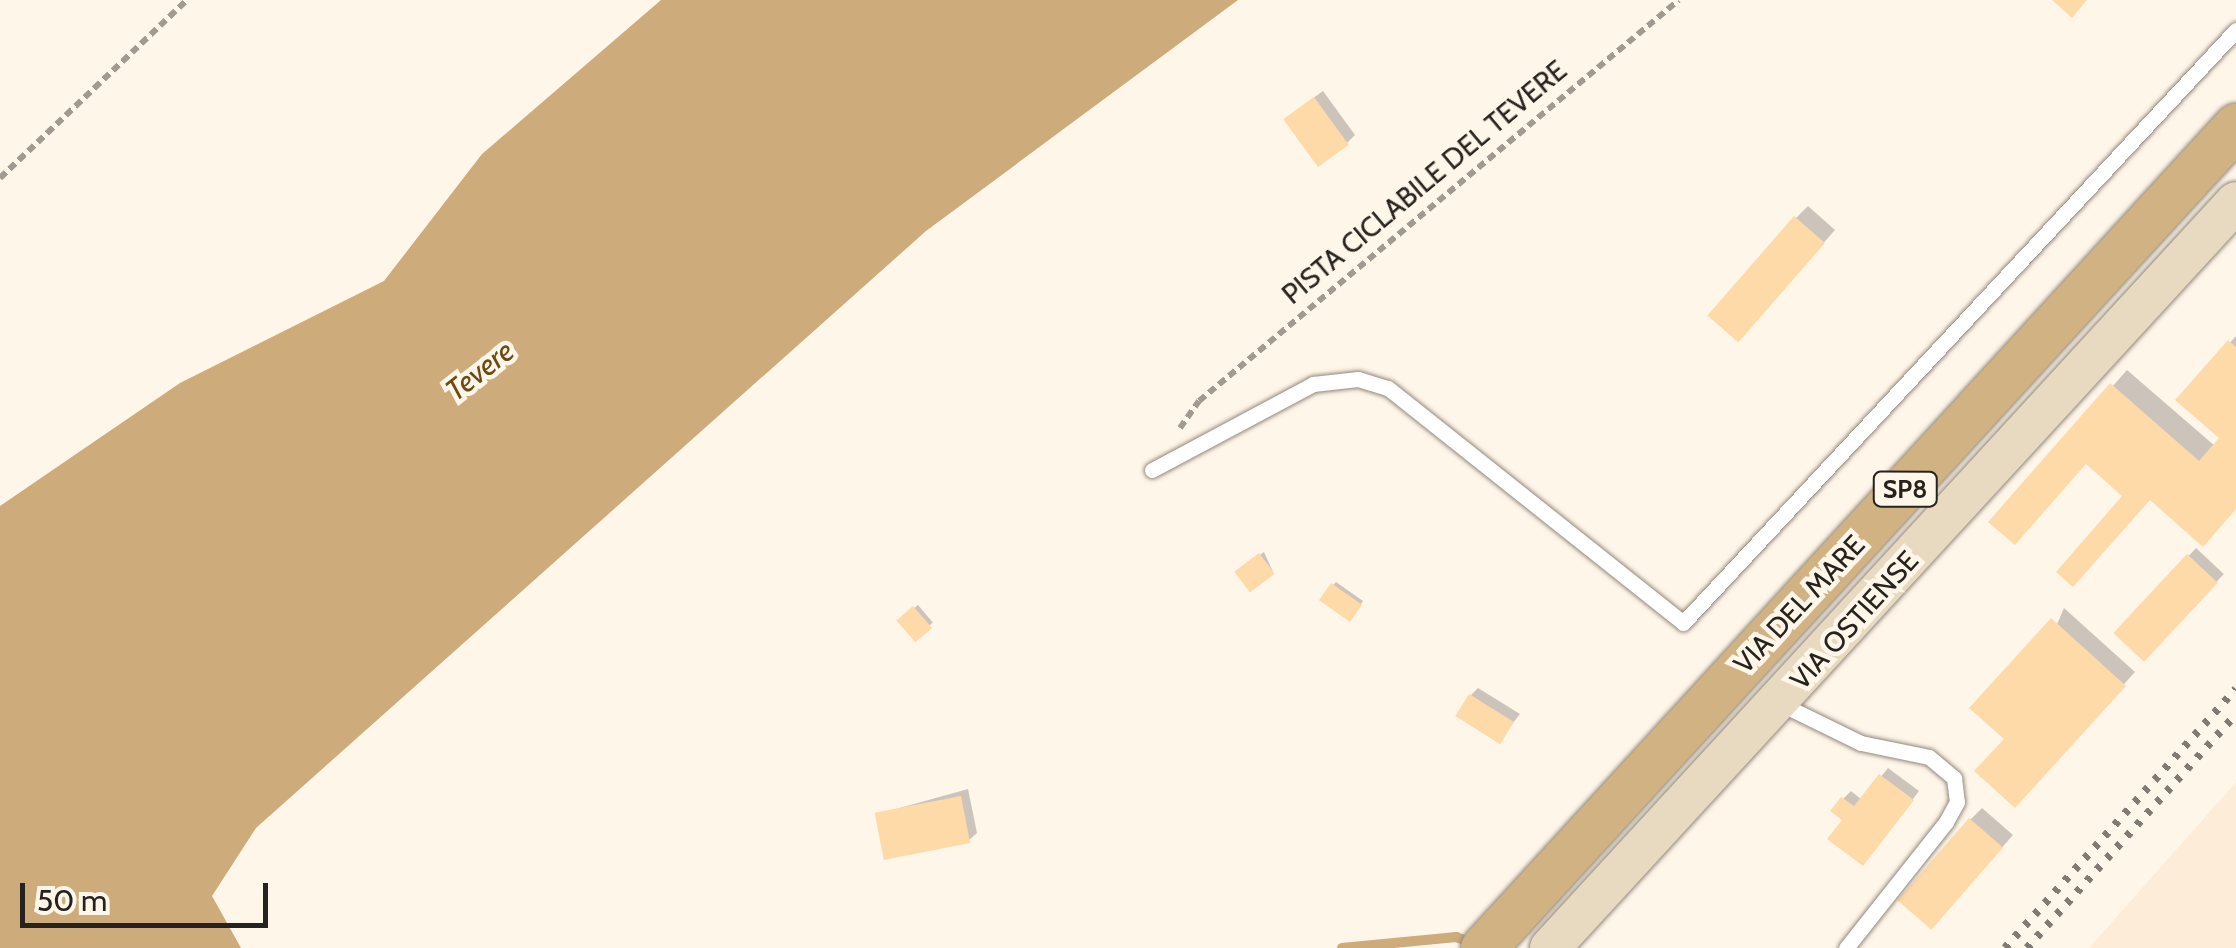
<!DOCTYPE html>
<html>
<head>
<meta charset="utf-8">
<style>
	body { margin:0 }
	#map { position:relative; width:2236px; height:948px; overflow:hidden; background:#fff6ea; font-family:Cabin,sans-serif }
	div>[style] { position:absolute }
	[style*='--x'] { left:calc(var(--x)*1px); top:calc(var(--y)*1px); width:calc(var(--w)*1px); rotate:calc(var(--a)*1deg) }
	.built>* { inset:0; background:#fdedd8 }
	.water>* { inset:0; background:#ceab7b }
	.shadow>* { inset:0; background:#0003; transform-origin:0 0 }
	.stream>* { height:10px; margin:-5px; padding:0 5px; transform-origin:5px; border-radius:5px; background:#ceab7b }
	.building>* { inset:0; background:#fedaa9; transform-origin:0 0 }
	.path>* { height:6px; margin-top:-3px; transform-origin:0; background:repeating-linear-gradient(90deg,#a19a91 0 8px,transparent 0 13px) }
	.roads { filter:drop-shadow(0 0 2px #92887b) drop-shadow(0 0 2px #92887b) }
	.lane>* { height:15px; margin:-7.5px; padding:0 7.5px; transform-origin:7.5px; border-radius:7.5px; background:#fff }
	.secondary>* { height:40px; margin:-20px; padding:0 20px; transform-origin:20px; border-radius:20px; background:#e8d9c1 }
	.primary>* { height:45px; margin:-22.5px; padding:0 22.5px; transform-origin:22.5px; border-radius:22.5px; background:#d1b383 }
	.rail>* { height:8px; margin-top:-4px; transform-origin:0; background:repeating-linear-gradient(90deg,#817b73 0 5px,transparent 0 15px) }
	span { translate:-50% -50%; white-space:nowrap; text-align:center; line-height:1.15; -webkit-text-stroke:9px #fff6ea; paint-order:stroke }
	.shield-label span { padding:2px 8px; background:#fff6ea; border:2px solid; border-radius:8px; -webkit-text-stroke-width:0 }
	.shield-label { font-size:25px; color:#26221d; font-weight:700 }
	.street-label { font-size:28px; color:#26221d }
	.water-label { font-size:30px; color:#6d4a11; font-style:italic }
	.scale { position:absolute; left:20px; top:883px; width:248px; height:45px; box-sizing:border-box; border:5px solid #26221d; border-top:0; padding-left:12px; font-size:30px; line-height:35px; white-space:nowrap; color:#26221d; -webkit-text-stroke:8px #fff6ea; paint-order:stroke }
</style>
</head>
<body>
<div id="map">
	<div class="built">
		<div style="clip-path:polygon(2236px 782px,2236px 948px,2089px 948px)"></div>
	</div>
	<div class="water">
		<div style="clip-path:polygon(661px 0,1238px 0,926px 231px,256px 828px,212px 896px,241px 948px,0 948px,0 506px,180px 383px,384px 281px,482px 154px)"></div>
	</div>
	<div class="shadow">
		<div style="clip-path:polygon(1323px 91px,1355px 135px,1347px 143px,1294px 112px)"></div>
		<div style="clip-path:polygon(1808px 206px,1835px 230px,1749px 327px,1796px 218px)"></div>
		<div style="clip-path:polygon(2236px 336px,2236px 508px,2126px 496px,2087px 462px,1992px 522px,2127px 370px,2215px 446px,2223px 438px,2179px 399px)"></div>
		<div style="left:2196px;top:548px;width:38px;height:116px;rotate:43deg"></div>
		<div style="clip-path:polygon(1264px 552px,1273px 572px,1241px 568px)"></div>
		<div style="clip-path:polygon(1336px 582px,1363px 601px,1353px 616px,1333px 585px)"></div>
		<div style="left:918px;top:605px;width:23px;height:23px;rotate:50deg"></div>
		<div style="clip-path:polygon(2064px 608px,2135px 672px,2026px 793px,2008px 739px)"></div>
		<div style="clip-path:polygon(1478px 688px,1520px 714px,1499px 741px,1471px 695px)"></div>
		<div style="clip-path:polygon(1888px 768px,1919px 791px,1871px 855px,1845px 820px,1843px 799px,1851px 791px,1862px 800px)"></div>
		<div style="clip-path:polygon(968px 789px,977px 833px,969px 840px,878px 814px)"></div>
		<div style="clip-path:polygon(1982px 808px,2013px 835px,1943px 915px,1970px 820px)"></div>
	</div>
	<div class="stream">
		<div style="--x:1342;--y:948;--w:115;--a:-5.5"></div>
		<div style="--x:1456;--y:937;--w:20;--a:20"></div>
	</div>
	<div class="building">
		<div style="clip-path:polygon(2052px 0,2087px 0,2072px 18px)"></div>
		<div style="left:1314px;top:97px;width:59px;height:38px;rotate:54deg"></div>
		<div style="left:1794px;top:216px;width:41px;height:132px;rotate:41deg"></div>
		<div style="clip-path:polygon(2228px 340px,2236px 347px,2236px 509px,2203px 547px,2150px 500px,2073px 587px,2056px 572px,2122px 496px,2086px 464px,2015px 545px,1988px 522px,2110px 383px,2199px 461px,2219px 438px,2175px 400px)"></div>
		<div style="left:1259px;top:553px;width:26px;height:31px;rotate:53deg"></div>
		<div style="left:2187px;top:554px;width:42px;height:108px;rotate:43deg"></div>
		<div style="left:1331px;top:583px;width:38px;height:21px;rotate:35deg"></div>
		<div style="left:913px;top:606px;width:29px;height:22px;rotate:49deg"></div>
		<div style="clip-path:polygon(2051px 618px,2126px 686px,2015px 808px,1974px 771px,2004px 739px,1969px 708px)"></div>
		<div style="left:1469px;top:694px;width:53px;height:26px;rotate:32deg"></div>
		<div style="clip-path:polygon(1879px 774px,1914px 800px,1863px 866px,1827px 839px,1842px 820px,1830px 811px,1841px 797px,1854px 806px)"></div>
		<div style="left:961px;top:796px;width:48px;height:88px;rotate:79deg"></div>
		<div style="left:1969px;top:818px;width:45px;height:109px;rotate:41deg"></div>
	</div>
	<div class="path">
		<div style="--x:0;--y:178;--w:258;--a:-43.6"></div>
		<div style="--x:1180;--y:428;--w:33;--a:-55"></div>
		<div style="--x:1199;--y:401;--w:625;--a:-39.88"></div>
	</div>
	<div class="roads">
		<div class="lane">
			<div style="--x:1152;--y:470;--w:183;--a:-28.1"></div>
			<div style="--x:1313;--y:384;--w:45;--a:-6.3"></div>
			<div style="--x:1358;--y:379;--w:31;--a:17"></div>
			<div style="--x:1388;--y:388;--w:377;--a:38.5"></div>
			<div style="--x:1683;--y:623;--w:811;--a:-47"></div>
			<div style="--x:1779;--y:703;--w:91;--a:26"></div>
			<div style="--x:1861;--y:743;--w:69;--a:11.6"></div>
			<div style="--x:1929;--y:757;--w:33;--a:40"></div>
			<div style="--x:1954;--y:778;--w:24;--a:83"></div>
			<div style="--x:1957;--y:802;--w:23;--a:119"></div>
			<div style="--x:1946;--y:822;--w:161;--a:128.4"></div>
		</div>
		<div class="secondary">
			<div style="--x:1550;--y:948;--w:1013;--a:-47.4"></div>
		</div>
		<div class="primary">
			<div style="--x:1483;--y:948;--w:1115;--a:-47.51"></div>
		</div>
	</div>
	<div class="rail">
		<div style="--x:2005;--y:948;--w:347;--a:-48.3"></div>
		<div style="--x:2027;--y:948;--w:314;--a:-48.2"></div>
	</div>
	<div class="shield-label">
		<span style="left:1905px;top:489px">SP8</span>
	</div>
	<div class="street-label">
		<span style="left:1424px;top:182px;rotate:-40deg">PISTA CICLABILE DEL TEVERE</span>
		<span style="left:1799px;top:604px;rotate:-47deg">VIA DEL MARE</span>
		<span style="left:1854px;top:620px;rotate:-48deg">VIA OSTIENSE</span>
	</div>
	<div class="water-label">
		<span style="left:480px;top:371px;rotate:-38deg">Tevere</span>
	</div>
	<div class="scale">50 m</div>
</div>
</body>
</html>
